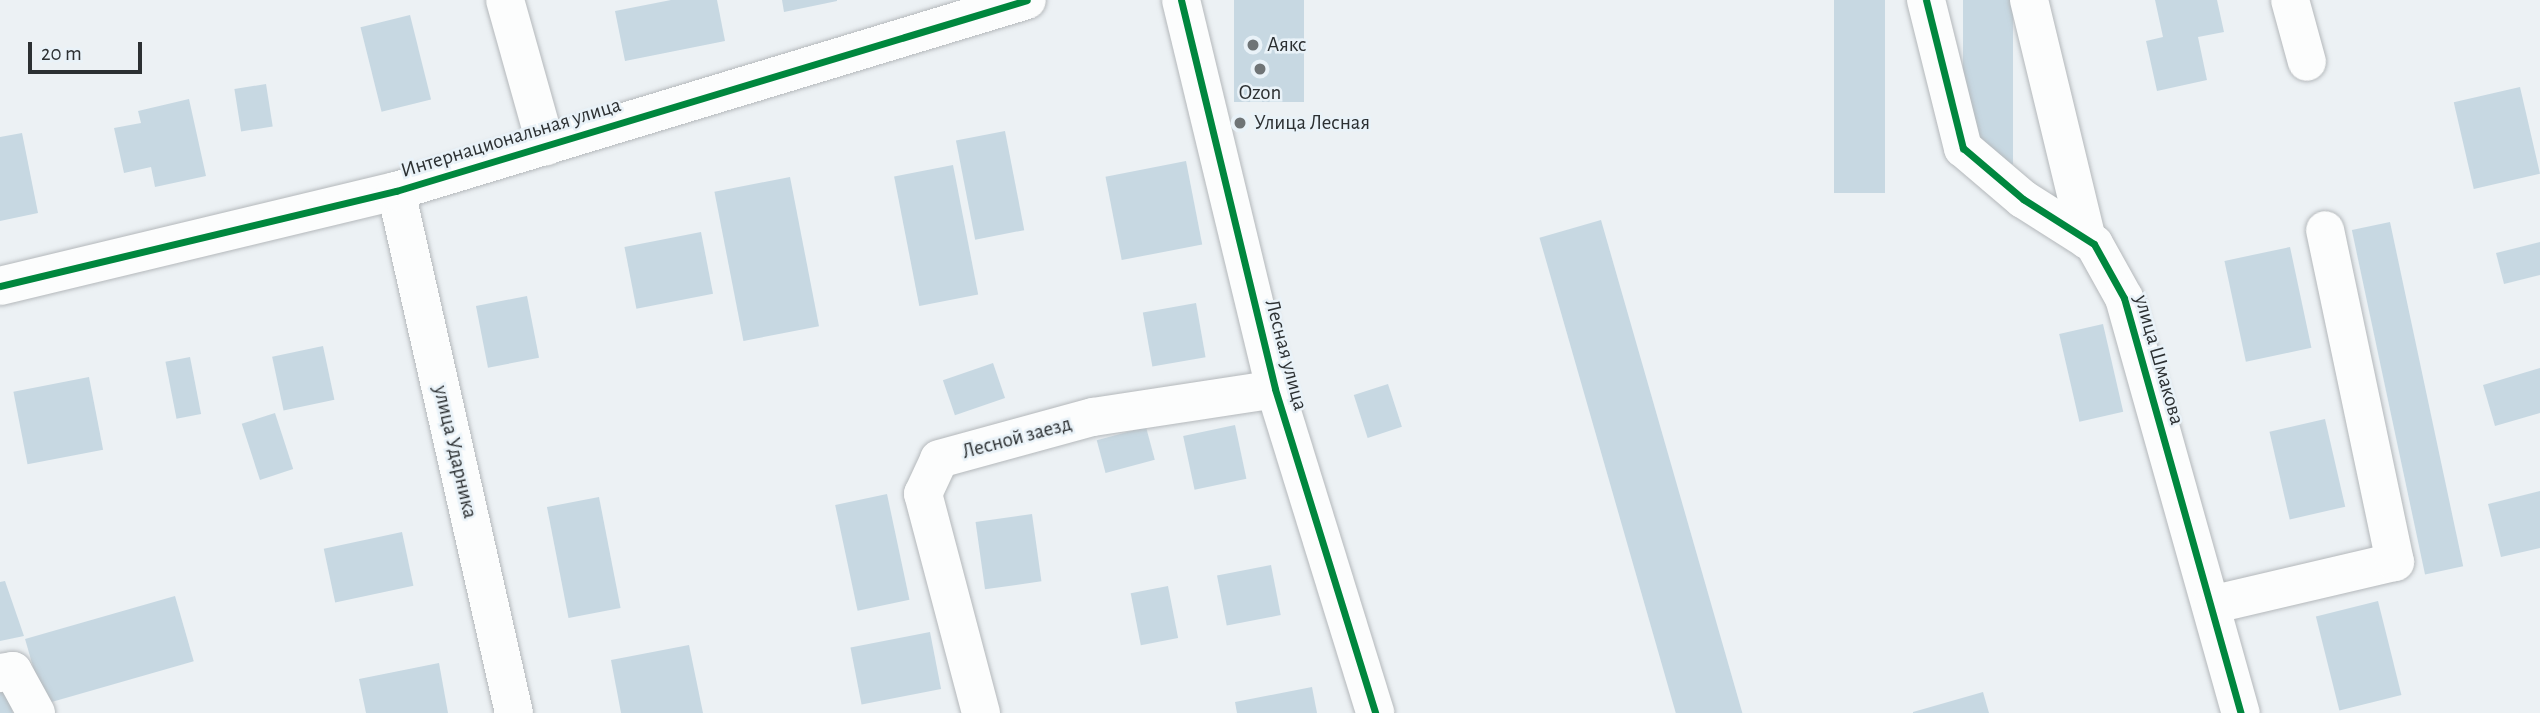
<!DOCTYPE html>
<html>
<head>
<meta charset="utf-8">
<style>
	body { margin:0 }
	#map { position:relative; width:2540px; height:713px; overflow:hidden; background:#ecf1f4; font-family:"Alegreya Sans",sans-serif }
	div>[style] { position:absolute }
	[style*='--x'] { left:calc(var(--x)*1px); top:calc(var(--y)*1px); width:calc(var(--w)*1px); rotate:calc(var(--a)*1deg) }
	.building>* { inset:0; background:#c7d8e2; transform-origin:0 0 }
	.roads { filter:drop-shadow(0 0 2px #b4b8bb) drop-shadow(0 0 2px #b4b8bb) }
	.minor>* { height:38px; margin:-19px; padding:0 19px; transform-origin:19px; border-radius:19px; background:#fcfdfd }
	.cycleway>* { height:7px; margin:-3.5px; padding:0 3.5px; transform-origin:3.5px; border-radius:3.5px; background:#00873e }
	.dots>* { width:19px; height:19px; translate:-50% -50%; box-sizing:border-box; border:4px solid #e9f2f8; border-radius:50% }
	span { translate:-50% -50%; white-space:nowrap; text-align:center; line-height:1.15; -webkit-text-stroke:5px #e9f2f8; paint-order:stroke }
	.poi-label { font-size:21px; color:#2c3032 }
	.left { translate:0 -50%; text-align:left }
	.street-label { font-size:21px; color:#2c3032 }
	.scale { position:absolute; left:28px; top:42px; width:114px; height:32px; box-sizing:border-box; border:4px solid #2c3032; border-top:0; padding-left:9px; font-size:21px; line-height:24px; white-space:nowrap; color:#2c3032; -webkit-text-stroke:5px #e9f2f8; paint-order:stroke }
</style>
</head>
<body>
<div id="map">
	<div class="building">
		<div style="clip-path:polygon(671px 0,717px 0,725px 41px,625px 61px,615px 11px)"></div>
		<div style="clip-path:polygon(782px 0,837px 0,837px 1px,784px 12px)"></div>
		<div style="left:1234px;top:0;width:70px;height:102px"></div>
		<div style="left:1834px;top:0;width:51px;height:193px"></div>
		<div style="left:1963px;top:0;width:50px;height:164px"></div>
		<div style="clip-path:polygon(2155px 0,2217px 0,2224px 32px,2198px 37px,2207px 80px,2157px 91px,2146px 41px,2163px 37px)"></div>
		<div style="left:410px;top:15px;width:87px;height:51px;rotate:76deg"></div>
		<div style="left:266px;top:84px;width:43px;height:32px;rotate:81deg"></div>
		<div style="left:2520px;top:87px;width:89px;height:68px;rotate:77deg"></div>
		<div style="clip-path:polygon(189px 99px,206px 176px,155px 187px,151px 167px,124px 173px,114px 128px,141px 123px,138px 111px)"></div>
		<div style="left:1005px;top:131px;width:101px;height:50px;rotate:79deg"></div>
		<div style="clip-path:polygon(22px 133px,38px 213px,0 221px,0 137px)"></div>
		<div style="left:1186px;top:161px;width:85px;height:82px;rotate:79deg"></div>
		<div style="left:953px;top:165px;width:132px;height:60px;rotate:79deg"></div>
		<div style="left:790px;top:177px;width:152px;height:77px;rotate:79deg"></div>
		<div style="left:1601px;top:220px;width:513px;height:64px;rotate:74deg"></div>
		<div style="left:2390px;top:222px;width:352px;height:39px;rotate:78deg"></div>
		<div style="left:701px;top:232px;width:63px;height:78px;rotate:79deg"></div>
		<div style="clip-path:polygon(2540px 242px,2540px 275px,2504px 284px,2496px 253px)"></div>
		<div style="left:2290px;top:247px;width:103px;height:67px;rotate:78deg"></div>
		<div style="left:527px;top:296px;width:63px;height:52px;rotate:79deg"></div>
		<div style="left:1196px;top:303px;width:55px;height:54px;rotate:80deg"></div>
		<div style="left:2103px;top:324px;width:90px;height:45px;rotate:77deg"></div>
		<div style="left:323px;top:346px;width:55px;height:52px;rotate:78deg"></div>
		<div style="left:190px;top:357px;width:58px;height:25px;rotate:79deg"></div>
		<div style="left:993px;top:363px;width:37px;height:53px;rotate:71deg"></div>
		<div style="clip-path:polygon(2540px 368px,2540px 413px,2495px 426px,2483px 385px)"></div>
		<div style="left:89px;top:377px;width:74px;height:77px;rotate:79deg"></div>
		<div style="left:1388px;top:384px;width:45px;height:36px;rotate:72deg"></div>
		<div style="left:275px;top:413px;width:59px;height:35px;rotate:72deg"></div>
		<div style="left:2325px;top:419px;width:90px;height:57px;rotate:77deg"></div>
		<div style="left:1235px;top:425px;width:55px;height:53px;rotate:78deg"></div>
		<div style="left:1146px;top:427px;width:34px;height:51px;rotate:75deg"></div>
		<div style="clip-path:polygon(2540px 491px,2540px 548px,2501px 557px,2488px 504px)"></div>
		<div style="left:887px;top:494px;width:108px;height:53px;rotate:78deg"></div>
		<div style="left:599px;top:497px;width:113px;height:53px;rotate:79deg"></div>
		<div style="left:1032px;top:514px;width:68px;height:57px;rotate:82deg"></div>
		<div style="left:402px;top:532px;width:55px;height:80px;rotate:78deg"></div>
		<div style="left:1271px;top:565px;width:51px;height:55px;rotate:79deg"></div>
		<div style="clip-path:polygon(5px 581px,24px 636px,0 641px,0 582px)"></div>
		<div style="left:1168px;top:586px;width:53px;height:38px;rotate:79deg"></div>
		<div style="left:175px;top:596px;width:68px;height:156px;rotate:74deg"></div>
		<div style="left:2378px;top:601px;width:97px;height:64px;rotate:76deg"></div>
		<div style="left:930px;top:632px;width:58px;height:81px;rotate:79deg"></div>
		<div style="clip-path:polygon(689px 645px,703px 713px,621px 713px,611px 660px)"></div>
		<div style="clip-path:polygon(439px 663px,448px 713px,366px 713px,359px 679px)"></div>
		<div style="clip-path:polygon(1312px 687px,1317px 713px,1237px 713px,1235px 702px)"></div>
		<div style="clip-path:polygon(6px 691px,13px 713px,0 713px,0 693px)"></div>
		<div style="clip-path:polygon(1983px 692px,1989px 713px,1913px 713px,1913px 712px)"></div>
	</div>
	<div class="roads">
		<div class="minor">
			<div style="--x:505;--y:0;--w:152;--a:74.3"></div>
			<div style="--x:1181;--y:0;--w:400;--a:76.4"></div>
			<div style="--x:1275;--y:389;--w:339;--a:72.8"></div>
			<div style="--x:1926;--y:0;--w:153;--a:76"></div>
			<div style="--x:1963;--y:148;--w:79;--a:40.4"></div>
			<div style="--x:2023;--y:199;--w:84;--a:32.4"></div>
			<div style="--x:2094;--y:244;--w:62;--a:60.9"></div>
			<div style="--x:2124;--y:298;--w:431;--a:74.3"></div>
			<div style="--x:2029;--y:0;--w:247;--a:76.4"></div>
			<div style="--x:2290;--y:0;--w:64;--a:74.7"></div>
			<div style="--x:396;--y:191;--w:535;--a:77.26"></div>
			<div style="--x:0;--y:286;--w:407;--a:-13.5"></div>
			<div style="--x:396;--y:191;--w:659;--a:-16.84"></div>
			<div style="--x:2211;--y:605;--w:189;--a:-13.2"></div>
			<div style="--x:2395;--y:562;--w:339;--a:-101.9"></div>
			<div style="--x:0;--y:673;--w:13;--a:-9"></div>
			<div style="--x:13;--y:671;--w:48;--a:61.3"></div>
			<div style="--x:981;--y:713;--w:227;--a:-104.8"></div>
			<div style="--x:923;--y:494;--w:38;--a:-65"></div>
			<div style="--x:939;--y:459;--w:160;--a:-15.3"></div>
			<div style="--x:1093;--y:417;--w:184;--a:-8.7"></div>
		</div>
	</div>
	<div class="cycleway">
		<div style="--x:1181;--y:0;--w:400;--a:76.4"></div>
		<div style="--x:1275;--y:389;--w:339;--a:72.8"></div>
		<div style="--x:1926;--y:0;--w:153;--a:76"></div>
		<div style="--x:1963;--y:148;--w:79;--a:40.4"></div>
		<div style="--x:2023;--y:199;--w:84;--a:32.4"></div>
		<div style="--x:2094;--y:244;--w:62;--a:60.9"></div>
		<div style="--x:2124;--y:298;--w:431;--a:74.3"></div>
		<div style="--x:0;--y:286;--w:407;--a:-13.5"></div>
		<div style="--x:396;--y:191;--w:659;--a:-16.84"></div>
	</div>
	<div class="dots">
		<div style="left:1253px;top:45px;background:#6f7476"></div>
		<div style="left:1260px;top:69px;background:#6f7476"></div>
		<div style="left:1240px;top:123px;background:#6f7476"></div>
	</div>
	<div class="poi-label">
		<span class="left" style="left:1267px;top:45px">Аякс</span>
		<span style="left:1260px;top:93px">Ozon</span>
		<span class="left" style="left:1254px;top:123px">Улица Лесная</span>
	</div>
	<div class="street-label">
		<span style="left:511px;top:138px;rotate:-17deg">Интернациональная улица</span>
		<span style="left:1286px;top:355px;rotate:75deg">Лесная улица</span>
		<span style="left:2159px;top:360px;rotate:74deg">улица Шмакова</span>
		<span style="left:1017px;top:438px;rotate:-15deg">Лесной заезд</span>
		<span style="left:455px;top:452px;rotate:77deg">улица Ударника</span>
	</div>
	<div class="scale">20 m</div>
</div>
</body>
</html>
